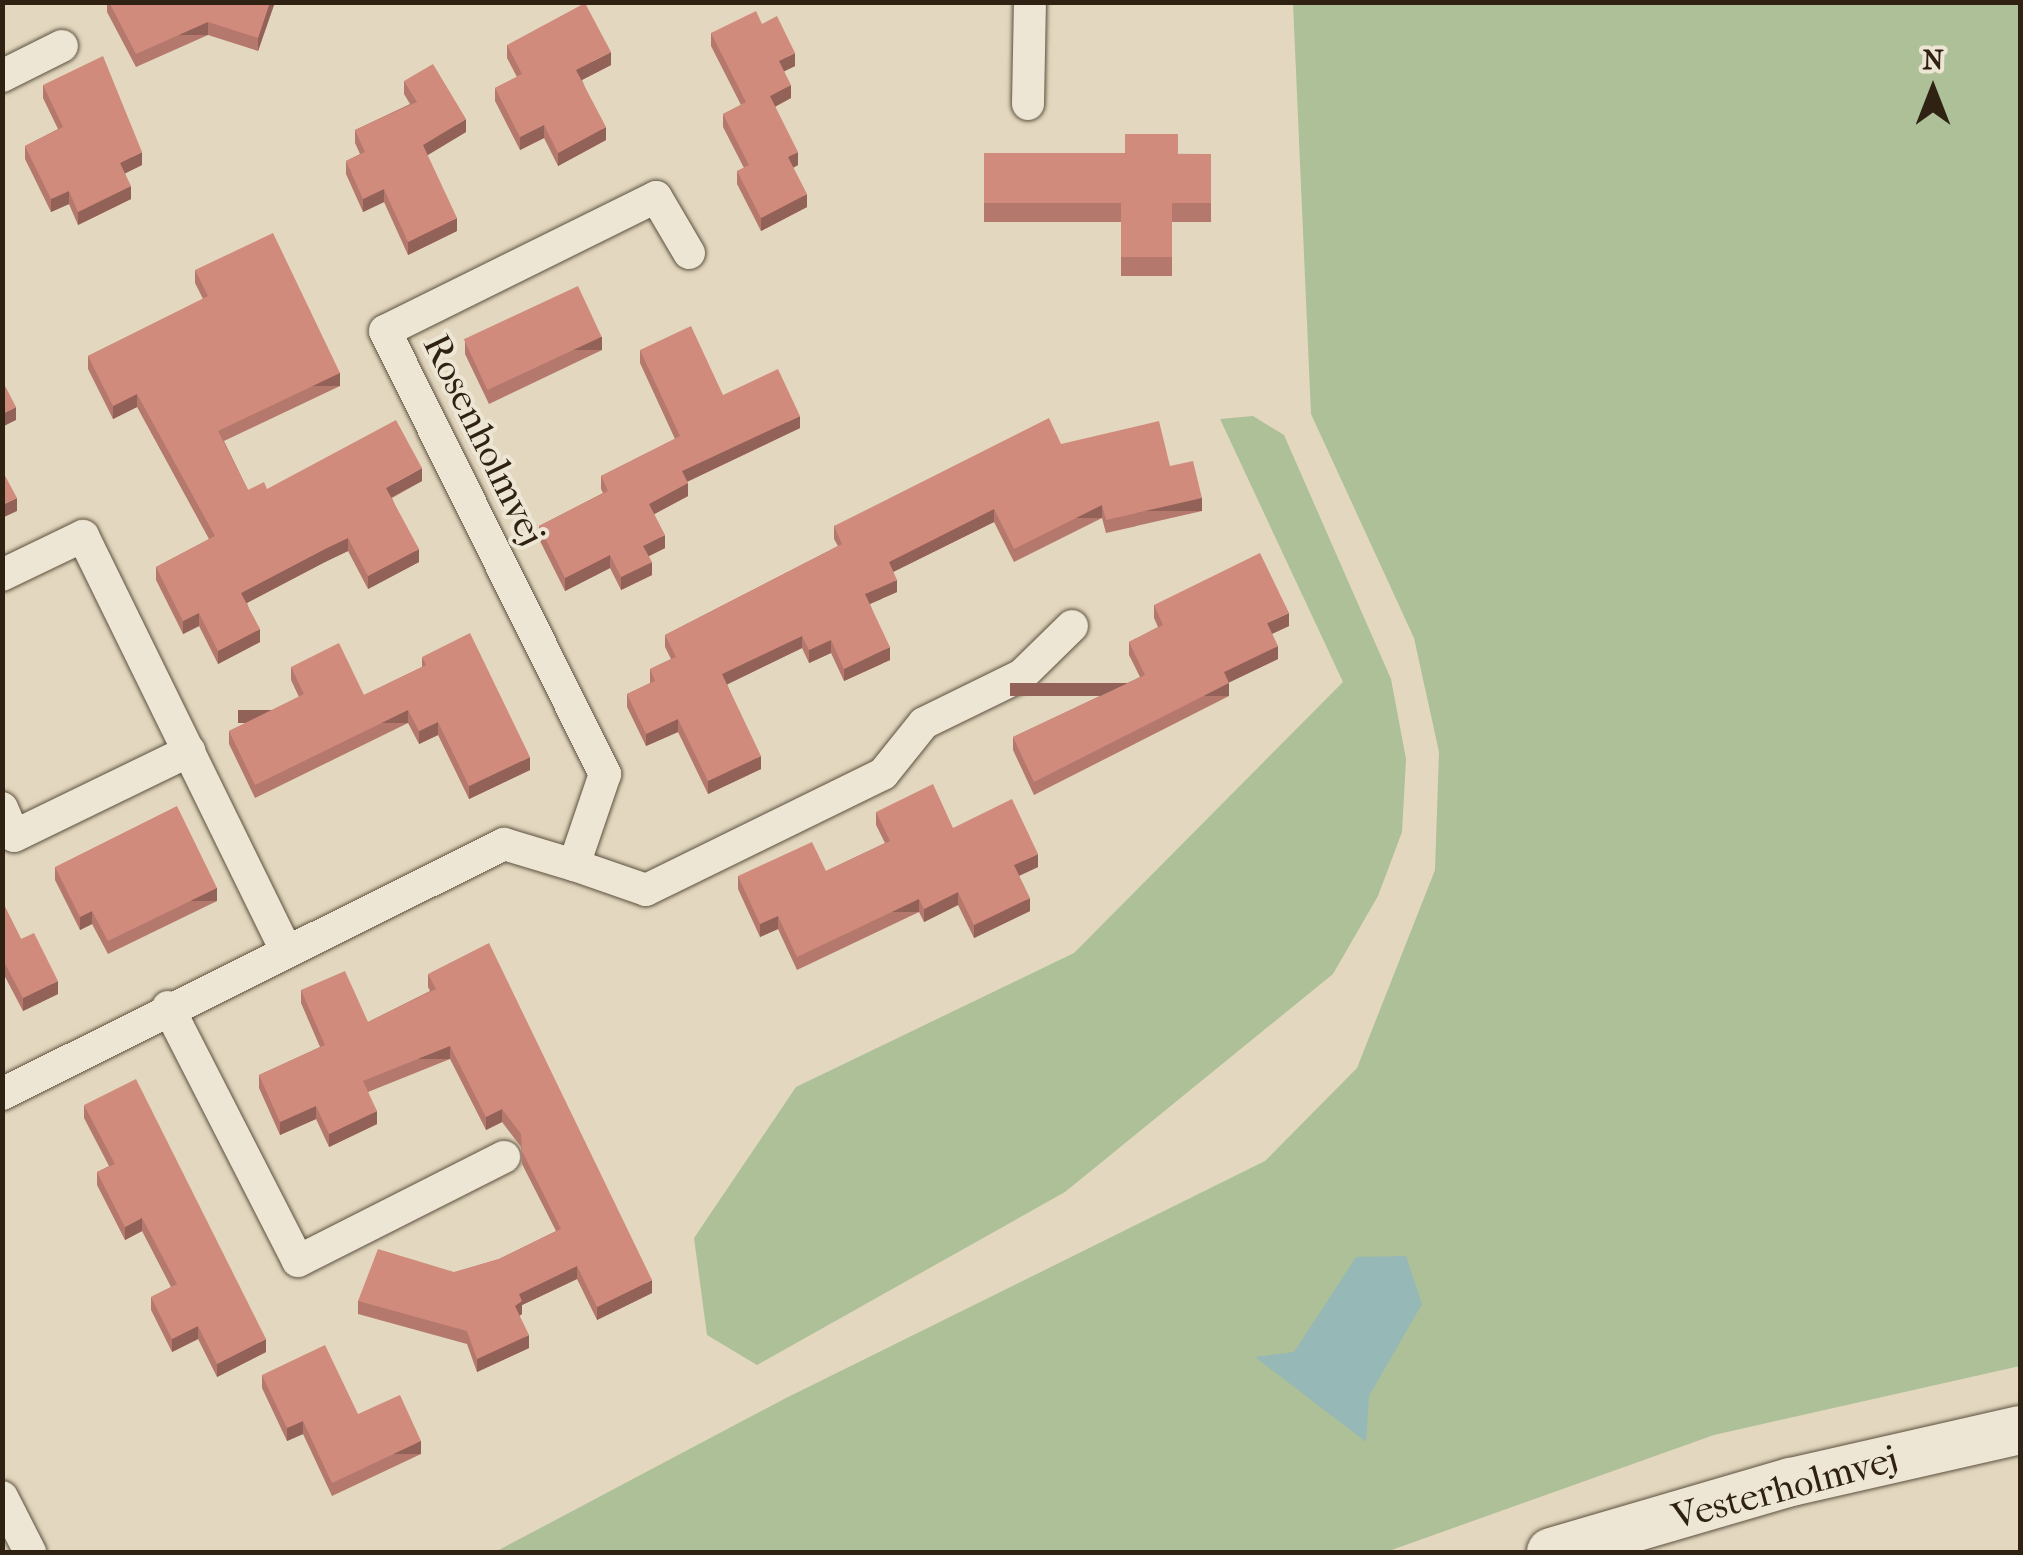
<!DOCTYPE html>
<html>
<head>
<meta charset="utf-8">
<style>
	body { margin:0 }
	#map { position:relative; width:2023px; height:1555px; overflow:hidden; background:#e3d8bf; font-family:"IM FELL French Canon",serif }
	div>[style] { position:absolute }
	[style*='--x'] { left:calc(var(--x)*1px); top:calc(var(--y)*1px); width:calc(var(--w)*1px); rotate:calc(var(--a)*1deg) }
	.green>* { inset:0; background:#adc097 }
	.water>* { inset:0; background:#96b9b7 }
	.roads { filter:drop-shadow(0 0 2px #5d503e) drop-shadow(0 0 2px #5d503e) }
	.street>* { height:32px; margin:-16px; padding:0 16px; transform-origin:16px; border-radius:16px; background:#ede6d5 }
	.secondary>* { height:48px; margin:-24px; padding:0 24px; transform-origin:24px; border-radius:24px; background:#ede6d5 }
	.wall>* { inset:0; background:#b4786c }
	.shaded-wall>* { inset:0; background:#926158; transform-origin:0 0 }
	.building>* { inset:0; background:#d18b7d; transform-origin:0 0 }
	span { translate:-50% -50%; white-space:nowrap; text-align:center; line-height:1.15; -webkit-text-stroke:8px #ede6d5; paint-order:stroke }
	.street-label { font-size:38px; color:#302213 }
	.frame { position:absolute; inset:0; border:5px solid #302213; pointer-events:none }
	.north { position:absolute; left:1883px; top:40px; width:100px; height:100px; -webkit-text-stroke:8px #ede6d5; paint-order:stroke; rotate:0deg; font-size:28px; font-weight:700; line-height:40px; text-align:center; color:#302213 }
	.north::after { content:''; display:block; margin:auto; width:35px; height:45px; background:#302213; clip-path:polygon(50% 0,100% 100%,50% 72%,0 100%) }
</style>
</head>
<body>
<div id="map">
	<div class="green">
		<div style="clip-path:polygon(1293px 3px,2020px 3px,2020px 1366px,1714px 1435px,1386px 1552px,495px 1552px,784px 1399px,1265px 1161px,1357px 1068px,1435px 870px,1439px 752px,1414px 638px,1311px 414px)"></div>
		<div style="clip-path:polygon(1253px 416px,1284px 435px,1391px 679px,1406px 759px,1402px 832px,1378px 896px,1333px 974px,1065px 1192px,757px 1365px,707px 1335px,694px 1238px,796px 1087px,1074px 953px,1343px 682px,1220px 419px)"></div>
	</div>
	<div class="water">
		<div style="clip-path:polygon(1406px 1256px,1422px 1304px,1369px 1396px,1366px 1442px,1255px 1357px,1294px 1352px,1356px 1257px)"></div>
	</div>
	<div class="roads">
		<div class="street">
			<div style="--x:2;--y:76;--w:67;--a:-26.6"></div>
			<div style="--x:1028;--y:104;--w:102;--a:-88.9"></div>
			<div style="--x:689;--y:253;--w:65;--a:-120.5"></div>
			<div style="--x:656;--y:197;--w:302;--a:153.7"></div>
			<div style="--x:385;--y:331;--w:495;--a:63.6"></div>
			<div style="--x:605;--y:774;--w:96;--a:108.8"></div>
			<div style="--x:574;--y:865;--w:76;--a:19.1"></div>
			<div style="--x:646;--y:890;--w:264;--a:-26.1"></div>
			<div style="--x:883;--y:774;--w:65;--a:-51.2"></div>
			<div style="--x:924;--y:723;--w:109;--a:-26.1"></div>
			<div style="--x:1022;--y:675;--w:70;--a:-44.4"></div>
			<div style="--x:2;--y:575;--w:90;--a:-25.7"></div>
			<div style="--x:83;--y:536;--w:463;--a:63.9"></div>
			<div style="--x:2;--y:808;--w:30;--a:67"></div>
			<div style="--x:14;--y:836;--w:195;--a:-25.9"></div>
			<div style="--x:168;--y:1007;--w:285;--a:62.9"></div>
			<div style="--x:298;--y:1261;--w:231;--a:-26.8"></div>
			<div style="--x:2;--y:1094;--w:561;--a:-26.47"></div>
			<div style="--x:504;--y:844;--w:73;--a:16.7"></div>
			<div style="--x:2;--y:1497;--w:62;--a:63"></div>
		</div>
		<div class="secondary">
			<div style="--x:1551;--y:1552;--w:250;--a:-16.3"></div>
			<div style="--x:1791;--y:1482;--w:235;--a:-12.8"></div>
		</div>
	</div>
	<div class="wall">
		<div style="clip-path:polygon(107px 2px,275px 2px,258px 51px,208px 35px,136px 67px,107px 12px)"></div>
		<div style="clip-path:polygon(762px 24px,795px 66px,784px 71px,791px 98px,775px 107px,798px 165px,793px 168px,807px 207px,761px 231px,737px 184px,737px 171px,744px 168px,723px 127px,723px 114px,741px 105px,711px 46px,711px 33px)"></div>
		<div style="clip-path:polygon(507px 45px,611px 65px,582px 80px,606px 140px,558px 166px,544px 138px,520px 150px,495px 101px,495px 88px,517px 77px,507px 58px)"></div>
		<div style="clip-path:polygon(404px 81px,466px 132px,427px 155px,457px 231px,408px 255px,384px 202px,363px 212px,346px 174px,346px 161px,360px 154px,355px 143px,355px 130px,410px 104px,404px 94px)"></div>
		<div style="clip-path:polygon(43px 85px,142px 165px,125px 173px,131px 199px,78px 225px,69px 204px,51px 212px,25px 159px,25px 146px,58px 129px,43px 98px)"></div>
		<div style="clip-path:polygon(984px 153px,1211px 154px,1211px 222px,1172px 222px,1172px 276px,1121px 276px,1121px 222px,984px 222px)"></div>
		<div style="clip-path:polygon(195px 270px,340px 386px,224px 441px,248px 490px,422px 481px,392px 498px,419px 562px,368px 589px,348px 551px,325px 562px,247px 603px,260px 642px,218px 664px,199px 626px,183px 634px,156px 580px,156px 567px,209px 539px,137px 407px,113px 419px,88px 369px,88px 356px,203px 299px,195px 283px)"></div>
		<div style="clip-path:polygon(465px 341px,602px 350px,489px 404px,465px 354px)"></div>
		<div style="clip-path:polygon(640px 350px,723px 395px,800px 428px,687px 482px,688px 496px,654px 514px,665px 548px,649px 556px,652px 575px,621px 590px,610px 568px,565px 591px,539px 539px,539px 526px,603px 493px,601px 489px,601px 476px,675px 439px,640px 363px)"></div>
		<div style="clip-path:polygon(1061px 444px,1170px 466px,1202px 511px,1106px 533px,1102px 518px,1014px 562px,994px 522px,893px 572px,897px 592px,870px 604px,890px 660px,844px 681px,831px 653px,809px 663px,802px 648px,727px 684px,761px 769px,708px 794px,678px 732px,646px 746px,627px 707px,627px 694px,650px 683px,650px 669px,671px 659px,665px 647px,665px 635px,838px 546px,834px 539px,834px 526px)"></div>
		<div style="clip-path:polygon(1154px 605px,1289px 626px,1272px 634px,1278px 659px,1229px 682px,1229px 696px,1034px 795px,1013px 750px,1013px 737px,1140px 677px,1129px 655px,1129px 642px,1158px 627px,1154px 618px)"></div>
		<div style="clip-path:polygon(422px 657px,530px 770px,469px 799px,438px 735px,419px 744px,408px 723px,255px 798px,229px 744px,229px 731px,299px 697px,291px 680px,291px 667px,364px 695px,422px 667px)"></div>
		<div style="clip-path:polygon(876px 812px,953px 828px,1038px 867px,1019px 876px,1030px 911px,974px 938px,958px 905px,924px 922px,919px 912px,797px 970px,778px 929px,760px 937px,738px 889px,738px 876px,826px 871px,885px 843px,876px 825px)"></div>
		<div style="clip-path:polygon(55px 867px,217px 901px,108px 954px,92px 924px,80px 930px,55px 880px)"></div>
		<div style="clip-path:polygon(2px 901px,21px 939px,58px 994px,23px 1011px,2px 971px)"></div>
		<div style="clip-path:polygon(428px 974px,652px 1293px,597px 1320px,577px 1279px,522px 1305px,522px 1314px,519px 1316px,529px 1348px,477px 1372px,467px 1344px,358px 1314px,358px 1301px,499px 1259px,556px 1231px,522px 1164px,521px 1147px,502px 1122px,486px 1130px,450px 1059px,368px 1092px,377px 1124px,329px 1147px,316px 1119px,280px 1135px,259px 1088px,259px 1075px,320px 1047px,301px 1003px,301px 990px,368px 1022px,430px 991px,428px 987px)"></div>
		<div style="clip-path:polygon(84px 1105px,266px 1352px,217px 1377px,198px 1339px,172px 1352px,151px 1310px,151px 1297px,171px 1287px,142px 1231px,125px 1240px,97px 1185px,97px 1172px,109px 1166px,84px 1118px)"></div>
		<div style="clip-path:polygon(262px 1375px,358px 1414px,421px 1454px,332px 1496px,303px 1434px,287px 1441px,262px 1388px)"></div>
	</div>
	<div class="shaded-wall">
		<div style="clip-path:polygon(270px 2px,275px 2px,258px 51px,258px 38px)"></div>
		<div style="left:208px;top:22px;width:13px;height:79px;rotate:90deg"></div>
		<div style="clip-path:polygon(611px 52px,611px 65px,576px 83px,576px 70px)"></div>
		<div style="clip-path:polygon(795px 53px,795px 66px,779px 74px,779px 61px)"></div>
		<div style="clip-path:polygon(791px 85px,791px 98px,770px 109px,770px 96px)"></div>
		<div style="clip-path:polygon(466px 119px,466px 132px,423px 158px,423px 145px)"></div>
		<div style="clip-path:polygon(544px 125px,544px 138px,520px 150px,520px 137px)"></div>
		<div style="clip-path:polygon(606px 127px,606px 140px,558px 166px,558px 153px)"></div>
		<div style="clip-path:polygon(142px 152px,142px 165px,120px 176px,120px 163px)"></div>
		<div style="clip-path:polygon(798px 152px,798px 165px,788px 170px,788px 157px)"></div>
		<div style="clip-path:polygon(131px 186px,131px 199px,78px 225px,78px 212px)"></div>
		<div style="clip-path:polygon(384px 189px,384px 202px,363px 212px,363px 199px)"></div>
		<div style="clip-path:polygon(69px 191px,69px 204px,51px 212px,51px 199px)"></div>
		<div style="clip-path:polygon(807px 194px,807px 207px,761px 231px,761px 218px)"></div>
		<div style="clip-path:polygon(457px 218px,457px 231px,408px 255px,408px 242px)"></div>
		<div style="left:602px;top:337px;width:13px;height:125px;rotate:90deg"></div>
		<div style="left:340px;top:373px;width:13px;height:135px;rotate:90deg"></div>
		<div style="clip-path:polygon(137px 394px,137px 407px,113px 419px,113px 406px)"></div>
		<div style="clip-path:polygon(16px 407px,16px 420px,2px 427px,2px 414px)"></div>
		<div style="clip-path:polygon(800px 416px,800px 428px,682px 484px,682px 471px)"></div>
		<div style="clip-path:polygon(422px 468px,422px 481px,386px 500px,386px 488px)"></div>
		<div style="clip-path:polygon(688px 483px,688px 496px,649px 517px,649px 504px)"></div>
		<div style="clip-path:polygon(17px 498px,17px 511px,2px 518px,2px 505px)"></div>
		<div style="left:1202px;top:498px;width:13px;height:98px;rotate:90deg"></div>
		<div style="left:1102px;top:505px;width:13px;height:98px;rotate:90deg"></div>
		<div style="clip-path:polygon(994px 509px,994px 522px,889px 574px,889px 562px)"></div>
		<div style="clip-path:polygon(665px 535px,665px 548px,643px 559px,643px 546px)"></div>
		<div style="clip-path:polygon(348px 538px,348px 551px,325px 562px,241px 606px,241px 593px,325px 549px)"></div>
		<div style="clip-path:polygon(419px 549px,419px 562px,368px 589px,368px 576px)"></div>
		<div style="clip-path:polygon(610px 555px,610px 568px,565px 591px,565px 578px)"></div>
		<div style="clip-path:polygon(652px 562px,652px 575px,621px 590px,621px 577px)"></div>
		<div style="clip-path:polygon(897px 580px,897px 592px,865px 606px,865px 594px)"></div>
		<div style="clip-path:polygon(199px 613px,199px 626px,183px 634px,183px 621px)"></div>
		<div style="clip-path:polygon(1289px 613px,1289px 626px,1267px 636px,1267px 623px)"></div>
		<div style="clip-path:polygon(260px 629px,260px 642px,218px 664px,218px 651px)"></div>
		<div style="clip-path:polygon(802px 636px,802px 648px,722px 687px,722px 674px)"></div>
		<div style="clip-path:polygon(831px 640px,831px 653px,809px 663px,809px 650px)"></div>
		<div style="clip-path:polygon(1278px 646px,1278px 659px,1224px 685px,1224px 672px)"></div>
		<div style="clip-path:polygon(890px 647px,890px 660px,844px 681px,844px 669px)"></div>
		<div style="left:1229px;top:683px;width:13px;height:219px;rotate:90deg"></div>
		<div style="left:408px;top:710px;width:13px;height:170px;rotate:90deg"></div>
		<div style="clip-path:polygon(678px 719px,678px 732px,646px 746px,646px 734px)"></div>
		<div style="clip-path:polygon(438px 722px,438px 735px,419px 744px,419px 731px)"></div>
		<div style="clip-path:polygon(761px 756px,761px 769px,708px 794px,708px 781px)"></div>
		<div style="clip-path:polygon(530px 757px,530px 770px,469px 799px,469px 786px)"></div>
		<div style="clip-path:polygon(1038px 854px,1038px 867px,1014px 878px,1014px 865px)"></div>
		<div style="left:217px;top:888px;width:13px;height:121px;rotate:90deg"></div>
		<div style="clip-path:polygon(958px 892px,958px 905px,924px 922px,924px 909px)"></div>
		<div style="clip-path:polygon(1030px 898px,1030px 911px,974px 938px,974px 925px)"></div>
		<div style="left:919px;top:899px;width:13px;height:135px;rotate:90deg"></div>
		<div style="clip-path:polygon(92px 911px,92px 924px,80px 930px,80px 917px)"></div>
		<div style="clip-path:polygon(778px 916px,778px 929px,760px 937px,760px 924px)"></div>
		<div style="clip-path:polygon(58px 981px,58px 994px,23px 1011px,23px 998px)"></div>
		<div style="left:450px;top:1046px;width:13px;height:94px;rotate:90deg"></div>
		<div style="clip-path:polygon(316px 1106px,316px 1119px,280px 1135px,280px 1122px)"></div>
		<div style="clip-path:polygon(502px 1109px,502px 1122px,486px 1130px,486px 1117px)"></div>
		<div style="clip-path:polygon(377px 1111px,377px 1124px,329px 1147px,329px 1134px)"></div>
		<div style="clip-path:polygon(142px 1218px,142px 1231px,125px 1240px,125px 1227px)"></div>
		<div style="clip-path:polygon(577px 1266px,577px 1279px,522px 1305px,522px 1314px,515px 1319px,515px 1306px,519px 1294px)"></div>
		<div style="clip-path:polygon(652px 1280px,652px 1293px,597px 1320px,597px 1307px)"></div>
		<div style="clip-path:polygon(198px 1326px,198px 1339px,172px 1352px,172px 1339px)"></div>
		<div style="clip-path:polygon(529px 1335px,529px 1348px,477px 1372px,477px 1359px)"></div>
		<div style="clip-path:polygon(266px 1339px,266px 1352px,217px 1377px,217px 1364px)"></div>
		<div style="clip-path:polygon(303px 1421px,303px 1434px,287px 1441px,287px 1428px)"></div>
		<div style="left:421px;top:1441px;width:13px;height:98px;rotate:90deg"></div>
	</div>
	<div class="building">
		<div style="clip-path:polygon(109px 2px,270px 2px,258px 38px,208px 22px,136px 54px)"></div>
		<div style="clip-path:polygon(585px 3px,611px 52px,576px 70px,606px 127px,558px 153px,544px 125px,520px 137px,495px 88px,522px 74px,507px 45px)"></div>
		<div style="clip-path:polygon(756px 11px,762px 24px,777px 16px,795px 53px,779px 61px,791px 85px,770px 96px,798px 152px,788px 157px,807px 194px,761px 218px,737px 171px,749px 165px,723px 114px,746px 102px,711px 33px)"></div>
		<div style="clip-path:polygon(103px 56px,142px 152px,120px 163px,131px 186px,78px 212px,69px 191px,51px 199px,25px 146px,63px 127px,43px 85px)"></div>
		<div style="clip-path:polygon(433px 64px,466px 119px,423px 145px,457px 218px,408px 242px,384px 189px,363px 199px,346px 161px,365px 152px,355px 130px,417px 102px,404px 81px)"></div>
		<div style="clip-path:polygon(1125px 134px,1178px 134px,1178px 154px,1211px 154px,1211px 203px,1172px 203px,1172px 257px,1121px 257px,1121px 203px,984px 203px,984px 153px,1125px 153px)"></div>
		<div style="clip-path:polygon(273px 233px,340px 373px,218px 431px,248px 490px,264px 482px,267px 489px,396px 420px,422px 468px,386px 488px,419px 549px,368px 576px,348px 538px,325px 549px,241px 593px,260px 629px,218px 651px,199px 613px,183px 621px,156px 567px,215px 536px,137px 394px,113px 406px,88px 356px,208px 296px,195px 270px)"></div>
		<div style="left:578px;top:286px;width:56px;height:126px;rotate:65deg"></div>
		<div style="clip-path:polygon(691px 326px,723px 395px,778px 369px,800px 416px,682px 471px,688px 483px,649px 504px,665px 535px,643px 546px,652px 562px,621px 577px,610px 555px,565px 578px,539px 526px,608px 491px,601px 476px,680px 436px,640px 350px)"></div>
		<div style="clip-path:polygon(2px 380px,16px 407px,2px 414px)"></div>
		<div style="clip-path:polygon(1049px 418px,1061px 444px,1159px 421px,1170px 466px,1193px 461px,1202px 498px,1106px 520px,1102px 505px,1014px 549px,994px 509px,889px 562px,897px 580px,865px 594px,890px 647px,844px 669px,831px 640px,809px 650px,802px 636px,722px 674px,761px 756px,708px 781px,678px 719px,646px 734px,627px 694px,655px 681px,650px 669px,676px 657px,665px 635px,842px 544px,834px 526px)"></div>
		<div style="clip-path:polygon(2px 470px,17px 498px,2px 505px)"></div>
		<div style="clip-path:polygon(1260px 553px,1289px 613px,1267px 623px,1278px 646px,1224px 672px,1229px 683px,1034px 782px,1013px 737px,1145px 675px,1129px 642px,1163px 625px,1154px 605px)"></div>
		<div style="clip-path:polygon(470px 633px,530px 757px,469px 786px,438px 722px,419px 731px,408px 710px,255px 785px,229px 731px,304px 694px,291px 667px,339px 643px,364px 695px,426px 665px,422px 657px)"></div>
		<div style="clip-path:polygon(933px 784px,953px 828px,1012px 799px,1038px 854px,1014px 865px,1030px 898px,974px 925px,958px 892px,924px 909px,919px 899px,797px 957px,778px 916px,760px 924px,738px 876px,812px 842px,826px 871px,890px 841px,876px 812px)"></div>
		<div style="clip-path:polygon(177px 806px,217px 888px,108px 941px,92px 911px,80px 917px,55px 867px)"></div>
		<div style="clip-path:polygon(2px 901px,21px 939px,34px 933px,58px 981px,23px 998px,2px 958px)"></div>
		<div style="clip-path:polygon(489px 943px,652px 1280px,597px 1307px,577px 1266px,519px 1294px,522px 1301px,515px 1306px,529px 1335px,477px 1359px,467px 1331px,358px 1301px,378px 1249px,454px 1272px,499px 1259px,561px 1229px,522px 1151px,521px 1134px,502px 1109px,486px 1117px,450px 1046px,363px 1081px,377px 1111px,329px 1134px,316px 1106px,280px 1122px,259px 1075px,325px 1045px,301px 990px,345px 971px,368px 1022px,436px 989px,428px 974px)"></div>
		<div style="clip-path:polygon(136px 1079px,266px 1339px,217px 1364px,198px 1326px,172px 1339px,151px 1297px,177px 1284px,142px 1218px,125px 1227px,97px 1172px,115px 1164px,84px 1105px)"></div>
		<div style="clip-path:polygon(325px 1345px,358px 1414px,400px 1395px,421px 1441px,332px 1483px,303px 1421px,287px 1428px,262px 1375px)"></div>
	</div>
	<div class="street-label">
		<span style="left:484px;top:440px;rotate:64deg">Rosenholmvej</span>
		<span style="left:1785px;top:1488px;rotate:-15deg">Vesterholmvej</span>
	</div>
	<div class="frame"></div>
	<div class="north">N</div>
</div>
</body>
</html>
